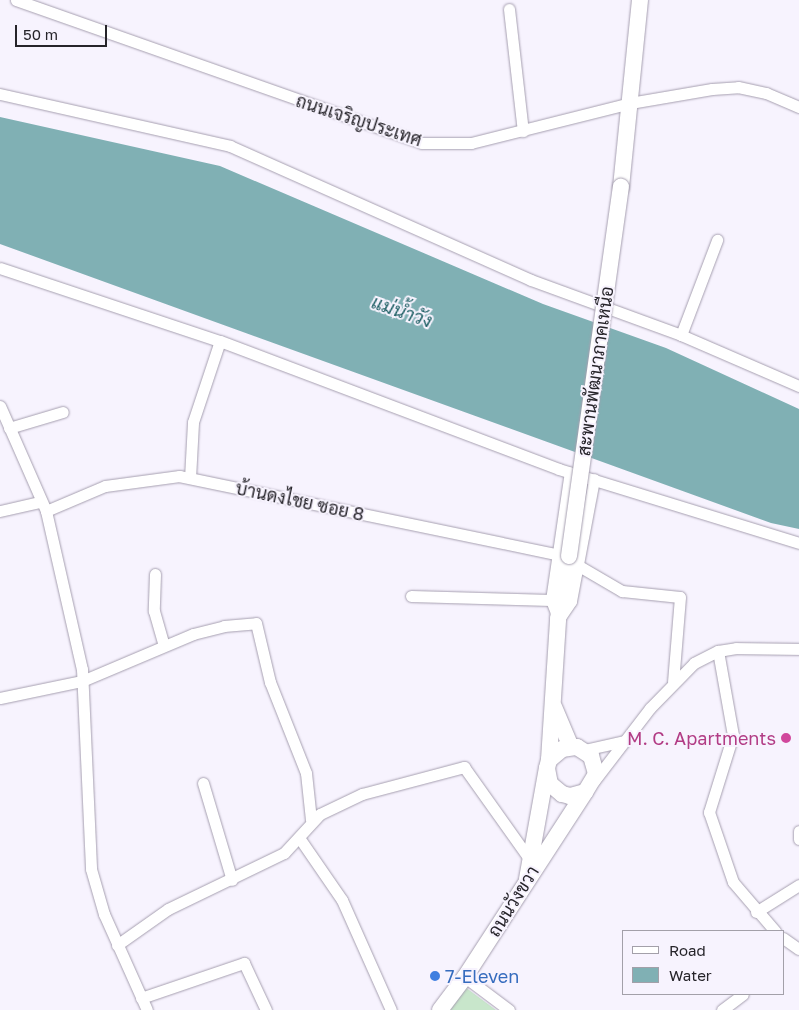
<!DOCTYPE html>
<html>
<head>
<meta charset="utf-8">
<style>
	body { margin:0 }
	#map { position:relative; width:799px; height:1010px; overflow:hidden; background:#f7f3fe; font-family:"Golos Text",Sarabun,sans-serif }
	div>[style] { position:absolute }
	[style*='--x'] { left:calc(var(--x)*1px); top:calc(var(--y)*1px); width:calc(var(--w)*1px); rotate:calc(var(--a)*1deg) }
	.green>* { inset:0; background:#c8e6cb }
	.water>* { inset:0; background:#80b0b4 }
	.roads { filter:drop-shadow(0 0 1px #a69fb0) drop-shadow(0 0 1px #a69fb0) }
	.street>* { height:11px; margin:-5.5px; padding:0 5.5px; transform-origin:5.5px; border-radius:5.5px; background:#fff }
	.secondary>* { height:16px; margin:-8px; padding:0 8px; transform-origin:8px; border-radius:8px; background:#fff }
	.bridges { filter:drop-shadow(0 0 1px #a69fb0) drop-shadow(0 0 1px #a69fb0) }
	.secondary-bridge>* { height:16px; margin:-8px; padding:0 8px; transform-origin:8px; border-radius:8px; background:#fff }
	.dots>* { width:14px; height:14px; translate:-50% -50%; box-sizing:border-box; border:2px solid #f7f3fe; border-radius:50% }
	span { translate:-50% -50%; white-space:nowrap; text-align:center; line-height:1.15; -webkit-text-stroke:4px #f7f3fe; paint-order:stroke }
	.street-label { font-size:18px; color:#26242a }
	.hotel-label { font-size:18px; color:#b23c85 }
	.right { translate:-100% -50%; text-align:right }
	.shop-label { font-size:18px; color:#366cbe }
	.left { translate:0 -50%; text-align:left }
	.water-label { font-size:19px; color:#1c5e63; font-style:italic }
	.legend { position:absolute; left:622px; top:930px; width:162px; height:65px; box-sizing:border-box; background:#f7f3fe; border:1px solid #a3a0a9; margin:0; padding:6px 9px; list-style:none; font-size:15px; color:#26242a }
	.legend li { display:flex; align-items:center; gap:10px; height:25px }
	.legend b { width:25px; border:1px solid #a3a0a9 }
	.scale { position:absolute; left:15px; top:25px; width:92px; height:22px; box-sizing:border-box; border:2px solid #26242a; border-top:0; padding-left:6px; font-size:15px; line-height:18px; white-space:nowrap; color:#26242a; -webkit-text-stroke:4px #f7f3fe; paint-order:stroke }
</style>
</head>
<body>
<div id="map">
	<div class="green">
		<div style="clip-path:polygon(465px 987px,496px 1010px,450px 1010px)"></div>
	</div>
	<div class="water">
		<div style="clip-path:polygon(0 117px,220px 166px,543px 304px,666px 348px,799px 409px,799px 529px,771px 523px,0 244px)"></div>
	</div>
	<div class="roads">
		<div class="street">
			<div style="--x:16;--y:0;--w:430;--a:19.4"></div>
			<div style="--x:422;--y:143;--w:49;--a:0"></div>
			<div style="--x:471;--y:143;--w:164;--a:-14.1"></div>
			<div style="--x:630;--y:103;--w:83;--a:-9.7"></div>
			<div style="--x:712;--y:89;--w:26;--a:-4"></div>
			<div style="--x:738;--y:87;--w:29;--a:12"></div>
			<div style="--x:766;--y:93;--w:36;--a:23"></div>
			<div style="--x:509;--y:9;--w:123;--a:83.5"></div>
			<div style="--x:0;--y:94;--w:236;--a:12.7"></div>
			<div style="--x:230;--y:146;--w:329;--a:24"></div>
			<div style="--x:531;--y:280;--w:160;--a:20.1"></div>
			<div style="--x:681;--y:335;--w:129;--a:23.4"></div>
			<div style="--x:0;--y:268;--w:232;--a:18.4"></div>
			<div style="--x:220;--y:341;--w:362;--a:20.7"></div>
			<div style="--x:559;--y:469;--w:251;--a:17.1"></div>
			<div style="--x:681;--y:335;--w:102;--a:-69.2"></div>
			<div style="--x:0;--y:406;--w:115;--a:66.3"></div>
			<div style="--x:46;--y:511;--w:162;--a:77.2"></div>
			<div style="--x:82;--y:669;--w:200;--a:87.4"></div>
			<div style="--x:91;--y:869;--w:47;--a:73.9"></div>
			<div style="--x:104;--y:914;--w:105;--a:65.9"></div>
			<div style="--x:9;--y:428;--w:56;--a:-16.5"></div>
			<div style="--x:190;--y:478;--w:56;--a:-86.9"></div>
			<div style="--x:193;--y:422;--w:85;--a:-71.6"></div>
			<div style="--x:0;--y:511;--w:41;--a:-12.7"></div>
			<div style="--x:46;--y:511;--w:64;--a:-23"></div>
			<div style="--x:105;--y:486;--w:75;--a:-7.7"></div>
			<div style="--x:179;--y:476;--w:386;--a:11.7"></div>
			<div style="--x:579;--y:566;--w:50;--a:30.2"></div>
			<div style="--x:622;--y:591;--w:58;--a:5.9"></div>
			<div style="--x:680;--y:597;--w:85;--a:94.7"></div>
			<div style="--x:155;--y:574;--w:37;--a:92"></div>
			<div style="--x:154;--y:611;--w:35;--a:74"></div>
			<div style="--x:411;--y:596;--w:140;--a:1.6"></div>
			<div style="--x:561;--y:616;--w:18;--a:-56"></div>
			<div style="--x:571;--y:601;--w:124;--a:-79.3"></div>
			<div style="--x:558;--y:618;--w:19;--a:-111"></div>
			<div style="--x:551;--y:600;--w:129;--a:-81.6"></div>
			<div style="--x:718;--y:651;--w:85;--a:79.9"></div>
			<div style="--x:733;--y:735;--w:81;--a:107.3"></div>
			<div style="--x:709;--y:812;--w:74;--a:71.1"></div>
			<div style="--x:733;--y:882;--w:65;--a:49.4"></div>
			<div style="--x:0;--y:698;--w:84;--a:-11.7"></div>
			<div style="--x:82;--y:681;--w:121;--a:-22.9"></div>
			<div style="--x:193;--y:634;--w:32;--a:-14"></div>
			<div style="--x:224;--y:626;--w:32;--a:-5"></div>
			<div style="--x:256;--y:623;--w:61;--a:76.7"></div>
			<div style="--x:270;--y:682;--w:98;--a:68.4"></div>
			<div style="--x:306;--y:773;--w:47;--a:83.9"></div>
			<div style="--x:584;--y:750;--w:42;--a:-12.4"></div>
			<div style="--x:594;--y:781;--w:92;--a:-52.5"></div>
			<div style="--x:650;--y:708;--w:63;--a:-45.6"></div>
			<div style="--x:694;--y:663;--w:27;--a:-27"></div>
			<div style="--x:718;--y:651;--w:18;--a:-9"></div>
			<div style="--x:736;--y:648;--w:63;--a:0.9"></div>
			<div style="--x:203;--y:783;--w:101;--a:73.4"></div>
			<div style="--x:799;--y:831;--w:8;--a:90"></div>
			<div style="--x:300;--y:839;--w:74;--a:55.5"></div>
			<div style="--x:342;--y:900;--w:120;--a:66"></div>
			<div style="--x:756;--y:912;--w:51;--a:-32.1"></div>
			<div style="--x:783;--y:938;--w:19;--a:35"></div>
			<div style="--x:117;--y:945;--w:62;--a:-35.2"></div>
			<div style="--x:168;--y:909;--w:129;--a:-25.8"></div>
			<div style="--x:284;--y:853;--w:53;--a:-47.3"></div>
			<div style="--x:320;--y:814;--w:47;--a:-25.5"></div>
			<div style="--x:362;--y:794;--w:106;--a:-14.8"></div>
			<div style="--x:464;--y:767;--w:114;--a:54.6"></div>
			<div style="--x:465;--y:977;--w:55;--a:36.9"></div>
			<div style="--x:141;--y:998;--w:109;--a:-18.8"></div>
			<div style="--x:244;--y:963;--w:52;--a:64.9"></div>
			<div style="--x:722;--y:1010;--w:26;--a:-37"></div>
		</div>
		<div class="secondary">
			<div style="--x:621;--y:187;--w:188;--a:-84.2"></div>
			<div style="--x:554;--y:707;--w:43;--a:67"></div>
			<div style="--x:549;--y:760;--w:141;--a:-86.3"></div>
			<div style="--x:558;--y:619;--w:64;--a:-80.1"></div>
			<div style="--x:527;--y:879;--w:113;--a:-79.8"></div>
			<div style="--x:547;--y:768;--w:8;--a:-76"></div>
			<div style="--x:549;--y:760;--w:17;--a:-40"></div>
			<div style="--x:562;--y:749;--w:15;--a:-8"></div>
			<div style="--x:577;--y:747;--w:17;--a:33"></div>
			<div style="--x:591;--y:756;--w:19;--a:74"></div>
			<div style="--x:596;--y:774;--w:21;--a:121"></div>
			<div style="--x:585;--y:792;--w:16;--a:165"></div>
			<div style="--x:570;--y:796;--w:8;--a:-166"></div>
			<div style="--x:562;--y:794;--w:16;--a:-140"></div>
			<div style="--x:550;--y:784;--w:16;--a:-101"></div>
			<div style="--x:440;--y:1010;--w:41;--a:-52.9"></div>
			<div style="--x:465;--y:977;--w:221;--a:-57"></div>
		</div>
	</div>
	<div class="bridges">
		<div class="secondary-bridge">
			<div style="--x:569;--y:556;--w:373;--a:-82"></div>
		</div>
	</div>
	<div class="dots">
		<div style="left:786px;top:738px;background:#d1479c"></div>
		<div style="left:435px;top:976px;background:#3f7fe0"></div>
	</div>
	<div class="street-label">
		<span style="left:359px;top:120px;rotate:18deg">ถนนเจริญประเทศ</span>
		<span style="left:595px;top:371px;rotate:-82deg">สะพานพัฒนาภาคเหนือ</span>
		<span style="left:300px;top:501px;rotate:12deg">บ้านดงไชย ซอย 8</span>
		<span style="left:513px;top:901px;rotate:-58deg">ถนนวังขวา</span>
	</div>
	<div class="hotel-label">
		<span class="right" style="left:776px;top:738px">M. C. Apartments</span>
	</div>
	<div class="shop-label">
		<span class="left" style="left:445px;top:976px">7-Eleven</span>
	</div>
	<div class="water-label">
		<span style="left:402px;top:311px;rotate:19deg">แม่น้ำวัง</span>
	</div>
	<ul class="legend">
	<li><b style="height:6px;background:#fff"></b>Road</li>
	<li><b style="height:14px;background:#80b0b4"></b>Water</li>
	</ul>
	<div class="scale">50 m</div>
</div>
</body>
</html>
